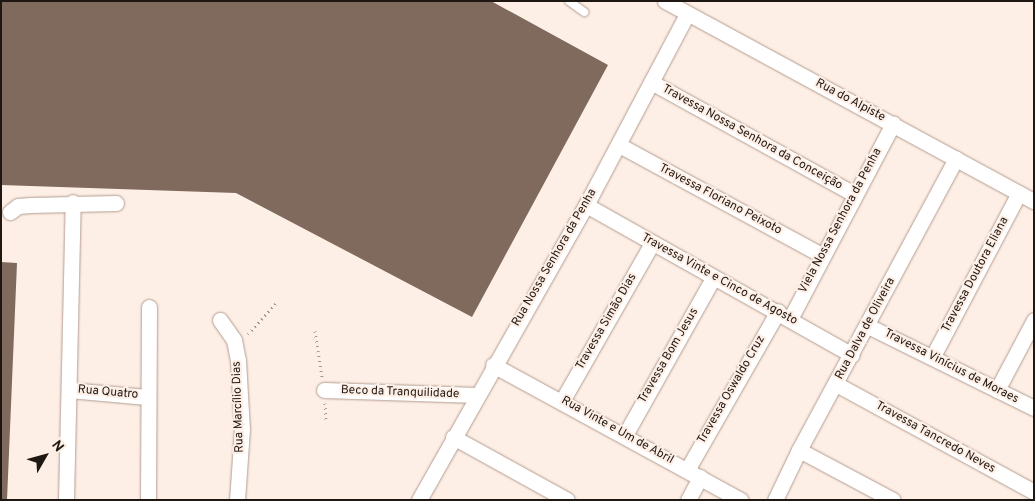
<!DOCTYPE html>
<html>
<head>
<meta charset="utf-8">
<style>
	body { margin:0 }
	#map { position:relative; width:1035px; height:501px; overflow:hidden; background:#feefe6; font-family:Overpass,sans-serif }
	div>[style] { position:absolute }
	[style*='--x'] { left:calc(var(--x)*1px); top:calc(var(--y)*1px); width:calc(var(--w)*1px); rotate:calc(var(--a)*1deg) }
	.building>* { inset:0; background:#7f6a5d }
	.path>* { height:3px; margin-top:-1.5px; transform-origin:0; background:repeating-linear-gradient(90deg,#a3978f 0 1px,transparent 0 5px) }
	.roads { filter:drop-shadow(0 0 1px #b39d8f) drop-shadow(0 0 1px #b39d8f) }
	.service>* { height:8px; margin:-4px; padding:0 4px; transform-origin:4px; border-radius:4px; background:#fff }
	.minor>* { height:15px; margin:-7.5px; padding:0 7.5px; transform-origin:7.5px; border-radius:7.5px; background:#fff }
	span { translate:-50% -50%; white-space:nowrap; text-align:center; line-height:1.15; -webkit-text-stroke:4px #feefe6; paint-order:stroke }
	.street-label { font-size:12px; color:#1f1711 }
	.frame { position:absolute; inset:0; border:2px solid #1f1711; pointer-events:none }
	.north { position:absolute; left:20px; top:431px; width:50px; height:50px; -webkit-text-stroke:4px #feefe6; paint-order:stroke; rotate:52deg; font-size:14px; font-weight:700; line-height:20px; text-align:center; color:#1f1711 }
	.north::after { content:''; display:block; margin:auto; width:18px; height:22px; background:#1f1711; clip-path:polygon(50% 0,100% 100%,50% 72%,0 100%) }
</style>
</head>
<body>
<div id="map">
	<div class="building">
		<div style="clip-path:polygon(1px 1px,491px 1px,608px 65px,472px 317px,236px 193px,1px 185px)"></div>
		<div style="clip-path:polygon(1px 262px,17px 263px,7px 500px,1px 500px)"></div>
	</div>
	<div class="path">
		<div style="--x:315;--y:331;--w:47;--a:81.3"></div>
		<div style="--x:248;--y:334;--w:43;--a:-47.8"></div>
		<div style="--x:325;--y:403;--w:17;--a:87"></div>
	</div>
	<div class="roads">
		<div class="service">
			<div style="--x:569;--y:1;--w:19;--a:36"></div>
		</div>
		<div class="minor">
			<div style="--x:665;--y:1;--w:420;--a:28.5"></div>
			<div style="--x:651;--y:82;--w:232;--a:28.9"></div>
			<div style="--x:619;--y:145;--w:231;--a:28.5"></div>
			<div style="--x:586;--y:205;--w:305;--a:29.4"></div>
			<div style="--x:10;--y:212;--w:10;--a:-37"></div>
			<div style="--x:18;--y:206;--w:13;--a:-4"></div>
			<div style="--x:31;--y:205;--w:85;--a:-1.3"></div>
			<div style="--x:790;--y:319;--w:221;--a:-62.2"></div>
			<div style="--x:220;--y:320;--w:24;--a:55"></div>
			<div style="--x:234;--y:340;--w:20;--a:79"></div>
			<div style="--x:238;--y:360;--w:69;--a:86.7"></div>
			<div style="--x:242;--y:429;--w:71;--a:94"></div>
			<div style="--x:868;--y:326;--w:185;--a:26.3"></div>
			<div style="--x:933;--y:356;--w:184;--a:-62.2"></div>
			<div style="--x:493;--y:365;--w:282;--a:28.6"></div>
			<div style="--x:836;--y:384;--w:226;--a:28.6"></div>
			<div style="--x:69;--y:390;--w:78;--a:5.1"></div>
			<div style="--x:324;--y:390;--w:153;--a:1.9"></div>
			<div style="--x:997;--y:390;--w:79;--a:-62.1"></div>
			<div style="--x:562;--y:401;--w:182;--a:-60.3"></div>
			<div style="--x:625;--y:435;--w:180;--a:-60.7"></div>
			<div style="--x:453;--y:437;--w:130;--a:28.9"></div>
			<div style="--x:799;--y:450;--w:106;--a:28"></div>
			<div style="--x:687;--y:470;--w:183;--a:-60.2"></div>
			<div style="--x:66;--y:500;--w:298;--a:-88.7"></div>
			<div style="--x:148;--y:500;--w:193;--a:-89.7"></div>
			<div style="--x:419;--y:500;--w:339;--a:-60.5"></div>
			<div style="--x:586;--y:205;--w:216;--a:-62.1"></div>
			<div style="--x:688;--y:500;--w:26;--a:-62"></div>
			<div style="--x:775;--y:500;--w:55;--a:-64.4"></div>
			<div style="--x:799;--y:450;--w:331;--a:-61.7"></div>
		</div>
	</div>
	<div class="street-label">
		<span style="left:850px;top:101px;rotate:28deg">Rua do Alpiste</span>
		<span style="left:752px;top:138px;rotate:29deg">Travessa Nossa Senhora da Conceição</span>
		<span style="left:720px;top:200px;rotate:28deg">Travessa Floriano Peixoto</span>
		<span style="left:841px;top:221px;rotate:-62deg">Viela Nossa Senhora da Penha</span>
		<span style="left:555px;top:258px;rotate:-60deg">Rua Nossa Senhora da Penha</span>
		<span style="left:976px;top:275px;rotate:-62deg">Travessa Doutora Eliana</span>
		<span style="left:719px;top:280px;rotate:29deg">Travessa Vinte e Cinco de Agosto</span>
		<span style="left:607px;top:322px;rotate:-60deg">Travessa Simão Dias</span>
		<span style="left:866px;top:329px;rotate:-62deg">Rua Dalva de Oliveira</span>
		<span style="left:669px;top:356px;rotate:-60deg">Travessa Bom Jesus</span>
		<span style="left:951px;top:367px;rotate:27deg">Travessa Vinícius de Moraes</span>
		<span style="left:732px;top:390px;rotate:-60deg">Travessa Oswaldo Cruz</span>
		<span style="left:108px;top:393px;rotate:5deg">Rua Quatro</span>
		<span style="left:400px;top:393px;rotate:2deg">Beco da Tranquilidade</span>
		<span style="left:239px;top:407px;rotate:-92deg">Rua Marcílio Dias</span>
		<span style="left:617px;top:431px;rotate:29deg">Rua Vinte e Um de Abril</span>
		<span style="left:935px;top:438px;rotate:29deg">Travessa Tancredo Neves</span>
	</div>
	<div class="frame"></div>
	<div class="north">N</div>
</div>
</body>
</html>
